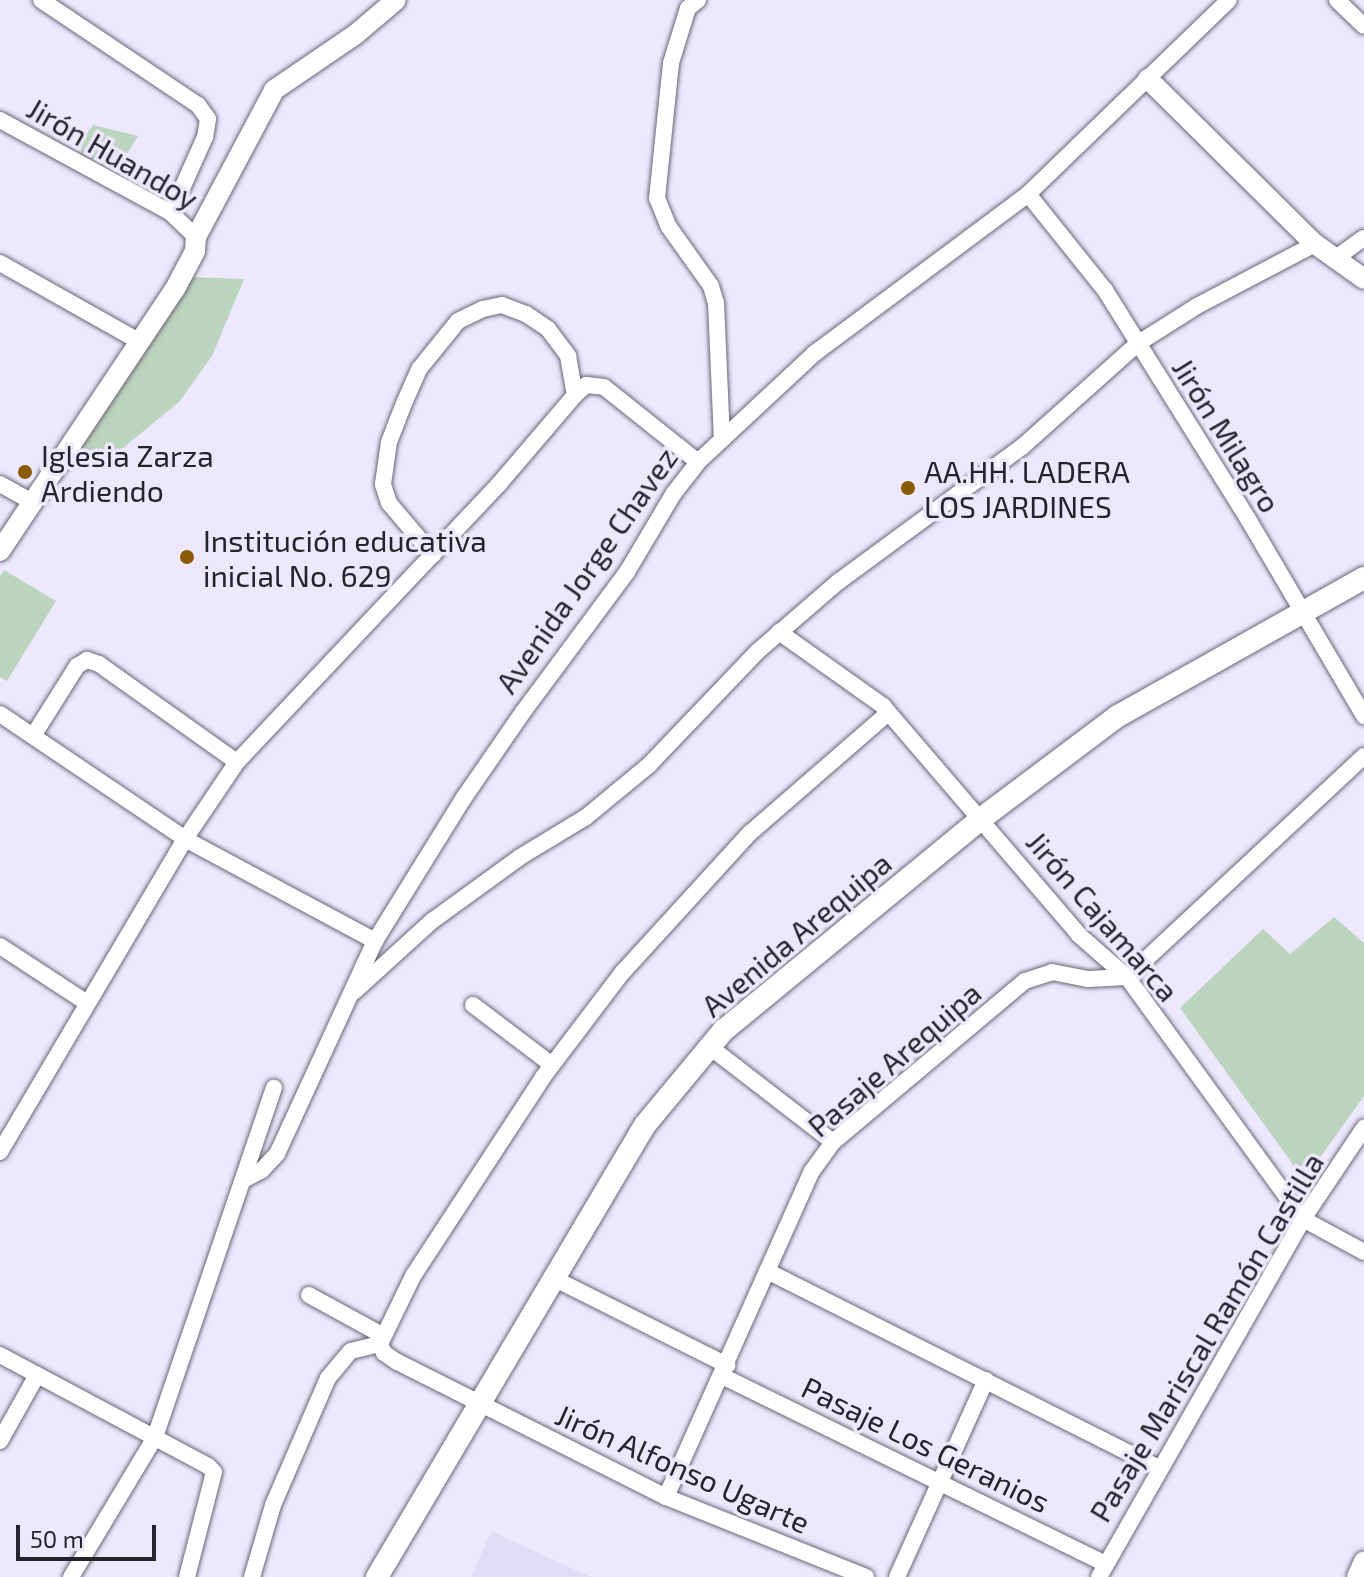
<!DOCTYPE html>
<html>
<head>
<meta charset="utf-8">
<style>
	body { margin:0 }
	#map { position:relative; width:1364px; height:1577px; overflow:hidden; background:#eee8fe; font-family:"Exo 2",sans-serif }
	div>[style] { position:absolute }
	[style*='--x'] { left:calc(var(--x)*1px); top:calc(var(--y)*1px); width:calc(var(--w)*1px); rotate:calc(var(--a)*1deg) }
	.built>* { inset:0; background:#e3dcf9 }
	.green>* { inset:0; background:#bbd4bd }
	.roads { filter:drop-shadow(0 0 2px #6a6578) drop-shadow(0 0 2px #6a6578) }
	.minor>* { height:16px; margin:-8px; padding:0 8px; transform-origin:8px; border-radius:8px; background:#fff }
	.tertiary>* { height:20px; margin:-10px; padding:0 10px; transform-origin:10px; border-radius:10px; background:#fff }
	.secondary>* { height:22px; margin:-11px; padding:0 11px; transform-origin:11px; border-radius:11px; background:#fff }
	.dots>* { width:22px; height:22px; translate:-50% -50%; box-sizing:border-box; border:4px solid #eee8fe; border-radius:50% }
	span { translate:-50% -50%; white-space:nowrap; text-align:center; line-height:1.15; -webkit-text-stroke:7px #eee8fe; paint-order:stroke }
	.street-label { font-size:30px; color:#25232b }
	.poi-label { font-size:30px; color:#25232b }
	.left { translate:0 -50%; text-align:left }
	.scale { position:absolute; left:16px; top:1525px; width:140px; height:36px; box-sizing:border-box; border:4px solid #25232b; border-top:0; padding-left:10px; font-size:24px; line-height:28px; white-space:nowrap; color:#25232b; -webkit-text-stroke:6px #eee8fe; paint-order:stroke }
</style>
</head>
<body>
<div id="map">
	<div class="built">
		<div style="clip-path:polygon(491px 1531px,591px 1577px,471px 1577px)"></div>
	</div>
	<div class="green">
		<div style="clip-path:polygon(93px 125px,138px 136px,116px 171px,81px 155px,82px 140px)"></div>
		<div style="clip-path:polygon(189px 277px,244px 279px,212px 356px,179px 402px,117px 453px,51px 478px)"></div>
		<div style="clip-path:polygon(4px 570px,56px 601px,7px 681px,0 677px,0 576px)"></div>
		<div style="clip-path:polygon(1334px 917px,1364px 943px,1364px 1096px,1304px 1180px,1180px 1008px,1263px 929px,1290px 954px)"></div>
	</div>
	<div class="roads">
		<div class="minor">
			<div style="--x:41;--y:0;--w:189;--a:33.8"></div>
			<div style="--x:198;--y:105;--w:17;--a:54"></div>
			<div style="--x:208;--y:119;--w:18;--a:99"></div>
			<div style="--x:205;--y:137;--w:83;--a:114.1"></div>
			<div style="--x:698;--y:0;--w:13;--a:141"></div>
			<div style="--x:688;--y:8;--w:58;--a:107.2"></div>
			<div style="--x:671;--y:63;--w:136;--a:95.9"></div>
			<div style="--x:657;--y:198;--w:31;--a:68"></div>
			<div style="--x:669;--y:227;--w:72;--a:54.6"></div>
			<div style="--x:711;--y:286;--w:18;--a:74"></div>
			<div style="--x:716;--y:303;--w:137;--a:87.5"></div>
			<div style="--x:1337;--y:0;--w:37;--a:44"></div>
			<div style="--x:0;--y:120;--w:195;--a:28.5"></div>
			<div style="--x:171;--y:213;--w:35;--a:44"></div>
			<div style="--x:1028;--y:194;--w:123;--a:51.3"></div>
			<div style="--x:1105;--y:290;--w:270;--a:58"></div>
			<div style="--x:1248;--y:519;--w:229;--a:59.5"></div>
			<div style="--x:1336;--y:258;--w:34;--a:-36"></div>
			<div style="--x:0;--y:263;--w:161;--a:29.4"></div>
			<div style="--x:0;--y:484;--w:37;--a:29"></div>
			<div style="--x:433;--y:555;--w:68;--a:-130.2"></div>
			<div style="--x:389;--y:503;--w:20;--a:-108"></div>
			<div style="--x:383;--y:484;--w:42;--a:-81.9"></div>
			<div style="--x:389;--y:442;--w:44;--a:-68.7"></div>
			<div style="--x:405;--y:401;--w:36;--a:-66"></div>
			<div style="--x:420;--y:368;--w:60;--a:-51"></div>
			<div style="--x:458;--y:321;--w:28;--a:-26"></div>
			<div style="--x:483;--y:309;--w:19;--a:-12"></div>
			<div style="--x:502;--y:305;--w:26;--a:21"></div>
			<div style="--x:526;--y:314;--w:27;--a:34"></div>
			<div style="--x:548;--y:329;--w:34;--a:53"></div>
			<div style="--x:568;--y:356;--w:40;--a:80"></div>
			<div style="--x:779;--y:632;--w:128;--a:35.4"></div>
			<div style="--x:883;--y:706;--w:301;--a:49.4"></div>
			<div style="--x:1079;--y:935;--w:64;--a:41.2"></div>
			<div style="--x:1127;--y:977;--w:299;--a:54"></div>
			<div style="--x:1303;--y:1219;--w:69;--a:28.4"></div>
			<div style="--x:0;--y:714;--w:223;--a:34"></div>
			<div style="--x:185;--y:839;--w:216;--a:28.2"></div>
			<div style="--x:33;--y:736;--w:83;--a:-57.8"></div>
			<div style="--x:77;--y:666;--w:12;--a:-31"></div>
			<div style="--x:87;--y:660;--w:13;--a:18"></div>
			<div style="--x:99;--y:664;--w:169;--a:35.4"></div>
			<div style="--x:0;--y:946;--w:104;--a:33.2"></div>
			<div style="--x:355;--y:991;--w:104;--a:-42.3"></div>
			<div style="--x:432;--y:921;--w:109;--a:-36"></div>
			<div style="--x:520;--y:857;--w:77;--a:-31.2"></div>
			<div style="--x:586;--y:817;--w:82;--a:-39.5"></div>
			<div style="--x:649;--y:765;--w:158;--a:-46.3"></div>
			<div style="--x:758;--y:651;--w:106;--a:-40.8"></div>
			<div style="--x:838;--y:582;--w:228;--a:-36.3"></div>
			<div style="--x:1022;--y:447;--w:154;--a:-41.8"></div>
			<div style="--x:1137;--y:344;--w:71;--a:-32.3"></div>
			<div style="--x:1197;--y:306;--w:133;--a:-27.7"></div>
			<div style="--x:473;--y:1005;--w:99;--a:37.2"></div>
			<div style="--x:710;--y:1047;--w:155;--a:37.7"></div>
			<div style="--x:0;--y:1152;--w:364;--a:-59.4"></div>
			<div style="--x:185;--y:839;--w:93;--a:-56"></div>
			<div style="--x:237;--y:762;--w:382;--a:-46.7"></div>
			<div style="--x:499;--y:484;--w:117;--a:-49.5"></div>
			<div style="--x:575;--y:395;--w:15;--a:-42"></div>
			<div style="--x:586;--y:385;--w:18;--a:6"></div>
			<div style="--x:604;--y:387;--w:120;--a:38.6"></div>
			<div style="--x:243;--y:1180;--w:20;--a:-27"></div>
			<div style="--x:261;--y:1171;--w:23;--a:-47"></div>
			<div style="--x:277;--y:1154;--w:234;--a:-65.3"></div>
			<div style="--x:375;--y:941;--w:167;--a:-58.2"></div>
			<div style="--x:463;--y:799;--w:106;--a:-55.4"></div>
			<div style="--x:523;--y:712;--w:174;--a:-53.4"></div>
			<div style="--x:627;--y:572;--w:92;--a:-59.3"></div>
			<div style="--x:674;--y:493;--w:39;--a:-52"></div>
			<div style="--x:698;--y:462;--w:160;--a:-43"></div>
			<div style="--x:815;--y:353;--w:266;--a:-36.7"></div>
			<div style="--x:1028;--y:194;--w:279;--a:-44"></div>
			<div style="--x:767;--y:1271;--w:438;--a:26.7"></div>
			<div style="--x:553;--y:1278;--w:195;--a:26.6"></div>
			<div style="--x:309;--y:1295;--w:83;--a:28.7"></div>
			<div style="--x:0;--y:1355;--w:236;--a:28.1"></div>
			<div style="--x:208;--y:1466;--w:8;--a:45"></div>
			<div style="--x:214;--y:1472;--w:108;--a:104.4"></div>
			<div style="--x:722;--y:1376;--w:427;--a:26.1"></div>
			<div style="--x:0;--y:1441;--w:76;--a:-60.7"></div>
			<div style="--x:666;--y:1497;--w:357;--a:-65.9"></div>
			<div style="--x:812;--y:1171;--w:36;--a:-54"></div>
			<div style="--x:833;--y:1142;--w:251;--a:-40"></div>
			<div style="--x:1025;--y:981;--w:28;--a:-18"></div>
			<div style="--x:1052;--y:972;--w:37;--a:11"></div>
			<div style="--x:1088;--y:979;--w:39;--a:-3"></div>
			<div style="--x:1127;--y:977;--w:324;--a:-43"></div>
			<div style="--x:71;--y:1577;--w:163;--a:-59"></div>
			<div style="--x:155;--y:1437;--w:369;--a:-71.2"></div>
			<div style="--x:252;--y:1577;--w:75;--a:-73.7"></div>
			<div style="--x:273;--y:1505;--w:138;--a:-66.6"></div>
			<div style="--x:328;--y:1378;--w:35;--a:-50"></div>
			<div style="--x:351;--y:1351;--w:30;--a:-14"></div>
			<div style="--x:866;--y:1577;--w:215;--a:-158.2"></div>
			<div style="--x:666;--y:1497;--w:301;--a:-153.3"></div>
			<div style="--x:397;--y:1362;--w:16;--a:-145"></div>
			<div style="--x:384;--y:1353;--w:10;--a:-114"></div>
			<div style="--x:380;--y:1344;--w:76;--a:-64.1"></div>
			<div style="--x:413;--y:1276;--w:238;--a:-56.8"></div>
			<div style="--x:543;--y:1077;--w:131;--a:-52.8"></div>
			<div style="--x:622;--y:973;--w:190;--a:-47.6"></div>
			<div style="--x:750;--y:833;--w:183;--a:-41"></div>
			<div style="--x:897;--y:1577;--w:216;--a:-65.7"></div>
			<div style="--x:1099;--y:1577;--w:412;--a:-60.3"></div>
			<div style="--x:1303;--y:1219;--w:110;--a:-56.2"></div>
		</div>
		<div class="tertiary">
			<div style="--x:1148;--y:79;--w:235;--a:44.7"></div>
			<div style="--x:1315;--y:244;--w:60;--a:35.5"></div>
			<div style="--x:0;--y:551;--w:315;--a:-56.3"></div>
			<div style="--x:175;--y:289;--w:43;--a:-62.2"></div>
			<div style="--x:195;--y:251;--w:14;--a:-86"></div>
			<div style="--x:196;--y:237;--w:166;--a:-62"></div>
			<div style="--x:274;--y:90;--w:99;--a:-34.3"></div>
			<div style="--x:356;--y:34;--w:52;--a:-40.4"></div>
			<div style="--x:1357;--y:1577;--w:17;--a:-66"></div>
		</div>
		<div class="secondary">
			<div style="--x:377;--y:1577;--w:525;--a:-59.34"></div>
			<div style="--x:645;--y:1125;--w:124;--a:-50.3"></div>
			<div style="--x:724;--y:1030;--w:334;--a:-39.4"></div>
			<div style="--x:982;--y:818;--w:170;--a:-36.9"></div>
			<div style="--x:1118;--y:716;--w:282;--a:-29.3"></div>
		</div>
	</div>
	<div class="dots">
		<div style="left:25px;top:472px;background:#8a5a01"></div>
		<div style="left:908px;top:488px;background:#8a5a01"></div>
		<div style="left:187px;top:557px;background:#8a5a01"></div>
	</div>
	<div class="street-label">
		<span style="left:113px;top:153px;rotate:30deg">Jirón Huandoy</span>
		<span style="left:1227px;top:435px;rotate:58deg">Jirón Milagro</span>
		<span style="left:586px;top:570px;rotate:-55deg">Avenida Jorge Chavez</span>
		<span style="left:1103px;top:916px;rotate:49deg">Jirón Cajamarca</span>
		<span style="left:796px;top:934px;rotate:-40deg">Avenida Arequipa</span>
		<span style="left:894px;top:1059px;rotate:-41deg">Pasaje Arequipa</span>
		<span style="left:1206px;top:1337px;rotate:-59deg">Pasaje Mariscal Ramón Castilla</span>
		<span style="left:926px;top:1444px;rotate:26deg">Pasaje Los Geranios</span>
		<span style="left:683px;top:1468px;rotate:24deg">Jirón Alfonso Ugarte</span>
	</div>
	<div class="poi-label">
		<span class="left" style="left:41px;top:472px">Iglesia Zarza<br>Ardiendo</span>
		<span class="left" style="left:924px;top:488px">AA.HH. LADERA<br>LOS JARDINES</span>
		<span class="left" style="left:203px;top:557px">Institución educativa<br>inicial No. 629</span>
	</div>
	<div class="scale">50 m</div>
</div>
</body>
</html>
